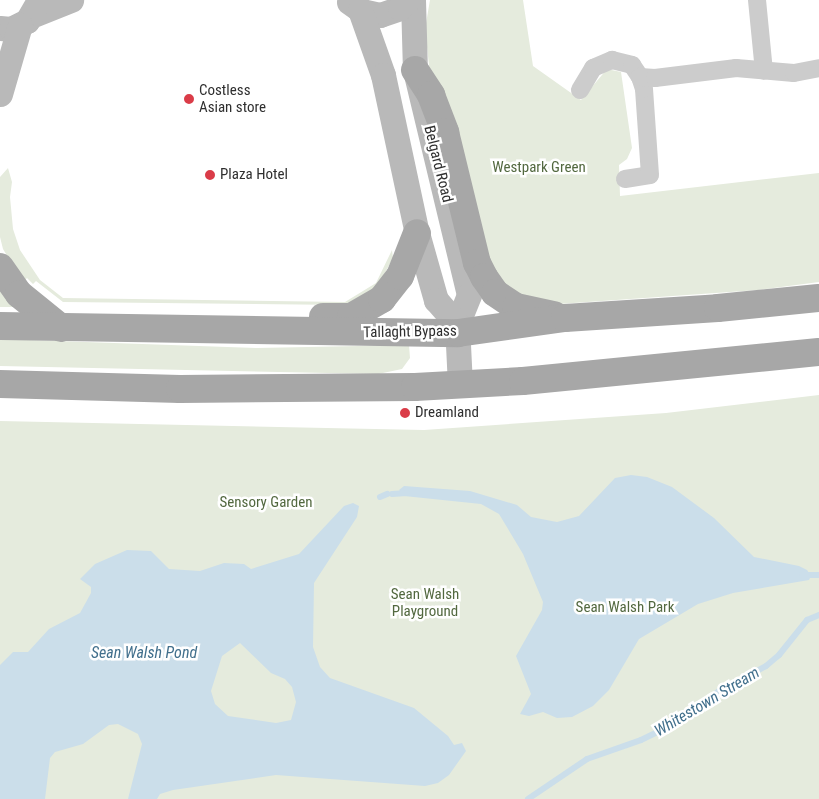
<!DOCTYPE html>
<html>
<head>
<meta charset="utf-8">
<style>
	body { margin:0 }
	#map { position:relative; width:819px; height:799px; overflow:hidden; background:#fff; font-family:"Roboto Condensed",sans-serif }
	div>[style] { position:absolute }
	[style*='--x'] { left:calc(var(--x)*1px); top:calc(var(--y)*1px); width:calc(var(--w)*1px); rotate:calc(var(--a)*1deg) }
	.green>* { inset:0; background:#e5ebdd }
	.water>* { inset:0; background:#cbdeea }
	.stream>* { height:6px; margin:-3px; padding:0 3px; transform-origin:3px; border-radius:3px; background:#cbdeea }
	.street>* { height:18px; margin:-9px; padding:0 9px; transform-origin:9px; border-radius:9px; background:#ccc }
	.secondary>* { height:25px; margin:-12.5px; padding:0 12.5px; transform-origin:12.5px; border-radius:12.5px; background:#b9b9b9 }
	.primary>* { height:28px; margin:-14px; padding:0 14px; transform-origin:14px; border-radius:14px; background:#a7a7a7 }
	.dots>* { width:14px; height:14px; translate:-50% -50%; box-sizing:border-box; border:2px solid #fff; border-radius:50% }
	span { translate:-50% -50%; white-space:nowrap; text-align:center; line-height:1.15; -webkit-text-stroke:5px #fff; paint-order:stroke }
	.poi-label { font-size:15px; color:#2f2f2f }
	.left { translate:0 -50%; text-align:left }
	.street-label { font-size:15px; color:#2f2f2f }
	.park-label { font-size:15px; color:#52683f }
	.water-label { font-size:16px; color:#416f8c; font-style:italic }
</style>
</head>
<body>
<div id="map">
	<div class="green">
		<div style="clip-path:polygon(430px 0,523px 0,533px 66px,581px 100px,607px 69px,621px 72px,632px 148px,627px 159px,619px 165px,620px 196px,819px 173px,819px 282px,758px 290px,545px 305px,528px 304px,491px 279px,431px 83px,425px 29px)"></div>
		<div style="clip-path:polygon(8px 168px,12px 182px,10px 197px,13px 229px,20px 250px,40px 280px,63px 298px,345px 302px,376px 283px,392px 250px,393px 258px,378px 286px,345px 305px,63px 302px,36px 281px,33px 284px,27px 278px,23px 282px,3px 249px,0 237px,0 177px)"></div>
		<div style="clip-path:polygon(0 289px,15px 307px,0 307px)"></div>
		<div style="clip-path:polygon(0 339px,257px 348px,409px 345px,410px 358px,402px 369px,378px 374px,0 366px)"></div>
		<div style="clip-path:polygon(819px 395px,819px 799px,0 799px,0 421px,424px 430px,666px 413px)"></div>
	</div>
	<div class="water">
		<div style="clip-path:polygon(631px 475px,647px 477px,672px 487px,714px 518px,754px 557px,799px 566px,807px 570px,811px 576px,809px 580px,733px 593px,698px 604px,639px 639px,609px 690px,593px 706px,572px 717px,557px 718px,543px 712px,529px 716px,520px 714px,531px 694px,516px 656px,542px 610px,543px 602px,523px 554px,499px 514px,481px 504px,404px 496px,399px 490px,404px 486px,470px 491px,517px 505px,531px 517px,557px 522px,579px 516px,615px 478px)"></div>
		<div style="clip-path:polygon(evenodd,353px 503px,359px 506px,357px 517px,314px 583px,313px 647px,320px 667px,330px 678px,414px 708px,448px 736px,454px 745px,462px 743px,466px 751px,449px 775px,438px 783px,425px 786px,276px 775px,173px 790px,160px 794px,157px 799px,128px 799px,142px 744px,138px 734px,118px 724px,109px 725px,83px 744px,55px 752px,50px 758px,45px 799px,0 799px,0 665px,13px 652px,28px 652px,49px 629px,80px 613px,91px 593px,91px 587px,80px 579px,95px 564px,127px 550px,151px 551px,169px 569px,200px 571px,224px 563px,244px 564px,251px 569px,299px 554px,344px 506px,353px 503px,240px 643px,271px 673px,285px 679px,292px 687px,296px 702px,291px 720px,276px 723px,228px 716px,215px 704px,211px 691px,222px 656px,240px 643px)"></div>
	</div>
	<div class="stream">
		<div style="--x:392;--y:494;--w:15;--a:-4"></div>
		<div style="--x:380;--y:497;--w:8;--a:-23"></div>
		<div style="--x:802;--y:575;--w:17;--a:0"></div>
		<div style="--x:528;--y:799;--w:71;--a:-34.1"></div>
		<div style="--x:587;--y:759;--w:57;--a:-19.4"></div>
		<div style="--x:641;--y:740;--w:48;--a:-26"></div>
		<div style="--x:684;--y:719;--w:45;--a:-38.7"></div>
		<div style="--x:719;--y:691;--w:53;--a:-28"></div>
		<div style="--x:766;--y:666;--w:17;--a:-40"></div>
		<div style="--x:779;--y:655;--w:45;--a:-51.3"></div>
		<div style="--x:807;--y:620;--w:13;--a:-23"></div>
	</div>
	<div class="street">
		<div style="--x:757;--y:0;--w:71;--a:84.4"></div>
		<div style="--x:580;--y:90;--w:26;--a:-59"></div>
		<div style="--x:593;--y:68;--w:21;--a:-23"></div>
		<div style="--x:612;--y:60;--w:21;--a:14"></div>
		<div style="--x:632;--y:65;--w:14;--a:56"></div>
		<div style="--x:625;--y:179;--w:25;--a:-9"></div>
		<div style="--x:650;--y:175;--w:86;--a:-94"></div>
		<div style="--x:644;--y:89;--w:13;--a:-108"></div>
		<div style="--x:640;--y:77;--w:15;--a:4"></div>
		<div style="--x:655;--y:78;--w:82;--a:-7"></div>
		<div style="--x:736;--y:68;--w:58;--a:4.9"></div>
		<div style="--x:794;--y:73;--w:25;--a:-11"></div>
	</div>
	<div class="secondary">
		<div style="--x:413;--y:0;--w:70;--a:88.4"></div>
		<div style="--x:415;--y:70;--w:231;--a:76.5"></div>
		<div style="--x:469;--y:295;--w:31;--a:112"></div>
		<div style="--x:457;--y:324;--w:61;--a:87.2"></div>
		<div style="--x:349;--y:2;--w:16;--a:35"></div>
		<div style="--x:362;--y:11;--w:18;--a:13"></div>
		<div style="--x:380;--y:15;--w:21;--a:-19"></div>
		<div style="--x:400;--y:8;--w:11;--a:-45"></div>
		<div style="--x:360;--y:10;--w:69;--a:70.5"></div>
		<div style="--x:383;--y:75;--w:162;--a:77.9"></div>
		<div style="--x:417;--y:233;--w:70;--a:74.2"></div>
		<div style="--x:436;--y:300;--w:32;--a:49"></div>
		<div style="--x:33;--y:15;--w:41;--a:-21.5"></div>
		<div style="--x:0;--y:28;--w:11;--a:5"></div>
		<div style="--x:11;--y:29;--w:18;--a:-27"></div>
		<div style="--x:27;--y:21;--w:24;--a:-60"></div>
		<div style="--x:0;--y:94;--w:72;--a:-73.8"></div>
	</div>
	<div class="primary">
		<div style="--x:415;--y:70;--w:30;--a:57"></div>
		<div style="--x:431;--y:95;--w:40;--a:69"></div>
		<div style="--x:445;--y:132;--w:135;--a:76.3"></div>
		<div style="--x:477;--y:263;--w:16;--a:63"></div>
		<div style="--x:484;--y:277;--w:19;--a:55"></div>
		<div style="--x:495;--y:293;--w:25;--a:34"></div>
		<div style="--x:516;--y:307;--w:39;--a:12"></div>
		<div style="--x:0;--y:267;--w:33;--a:55"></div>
		<div style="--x:19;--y:294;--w:54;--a:39"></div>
		<div style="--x:323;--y:317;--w:28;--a:0"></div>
		<div style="--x:351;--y:317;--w:36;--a:-30"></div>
		<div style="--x:382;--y:299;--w:29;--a:-52"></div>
		<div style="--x:400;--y:276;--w:46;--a:-68.4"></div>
		<div style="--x:0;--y:326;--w:458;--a:0.9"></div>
		<div style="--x:458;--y:333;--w:108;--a:-8"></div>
		<div style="--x:565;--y:318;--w:153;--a:-3.7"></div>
		<div style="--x:718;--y:308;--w:101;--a:-5.7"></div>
		<div style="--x:0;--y:384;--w:180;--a:1.6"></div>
		<div style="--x:180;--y:389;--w:235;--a:-0.5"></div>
		<div style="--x:415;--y:387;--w:108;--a:-3.2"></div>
		<div style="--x:523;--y:381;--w:297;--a:-5.6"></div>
	</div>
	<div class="dots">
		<div style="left:189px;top:99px;background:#da3c48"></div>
		<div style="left:210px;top:175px;background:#da3c48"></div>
		<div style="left:405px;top:413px;background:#da3c48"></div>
	</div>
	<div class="poi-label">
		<span class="left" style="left:199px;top:99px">Costless<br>Asian store</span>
		<span class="left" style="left:220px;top:175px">Plaza Hotel</span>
		<span class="left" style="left:415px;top:413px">Dreamland</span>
	</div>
	<div class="street-label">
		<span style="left:438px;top:164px;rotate:76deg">Belgard Road</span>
		<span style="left:410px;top:332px;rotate:-1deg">Tallaght Bypass</span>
	</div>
	<div class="park-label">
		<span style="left:539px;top:168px">Westpark Green</span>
		<span style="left:266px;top:503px">Sensory Garden</span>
		<span style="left:425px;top:603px">Sean Walsh<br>Playground</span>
		<span style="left:625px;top:608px">Sean Walsh Park</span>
	</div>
	<div class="water-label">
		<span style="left:144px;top:653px">Sean Walsh Pond</span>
		<span style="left:707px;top:702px;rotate:-31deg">Whitestown Stream</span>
	</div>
</div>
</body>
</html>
